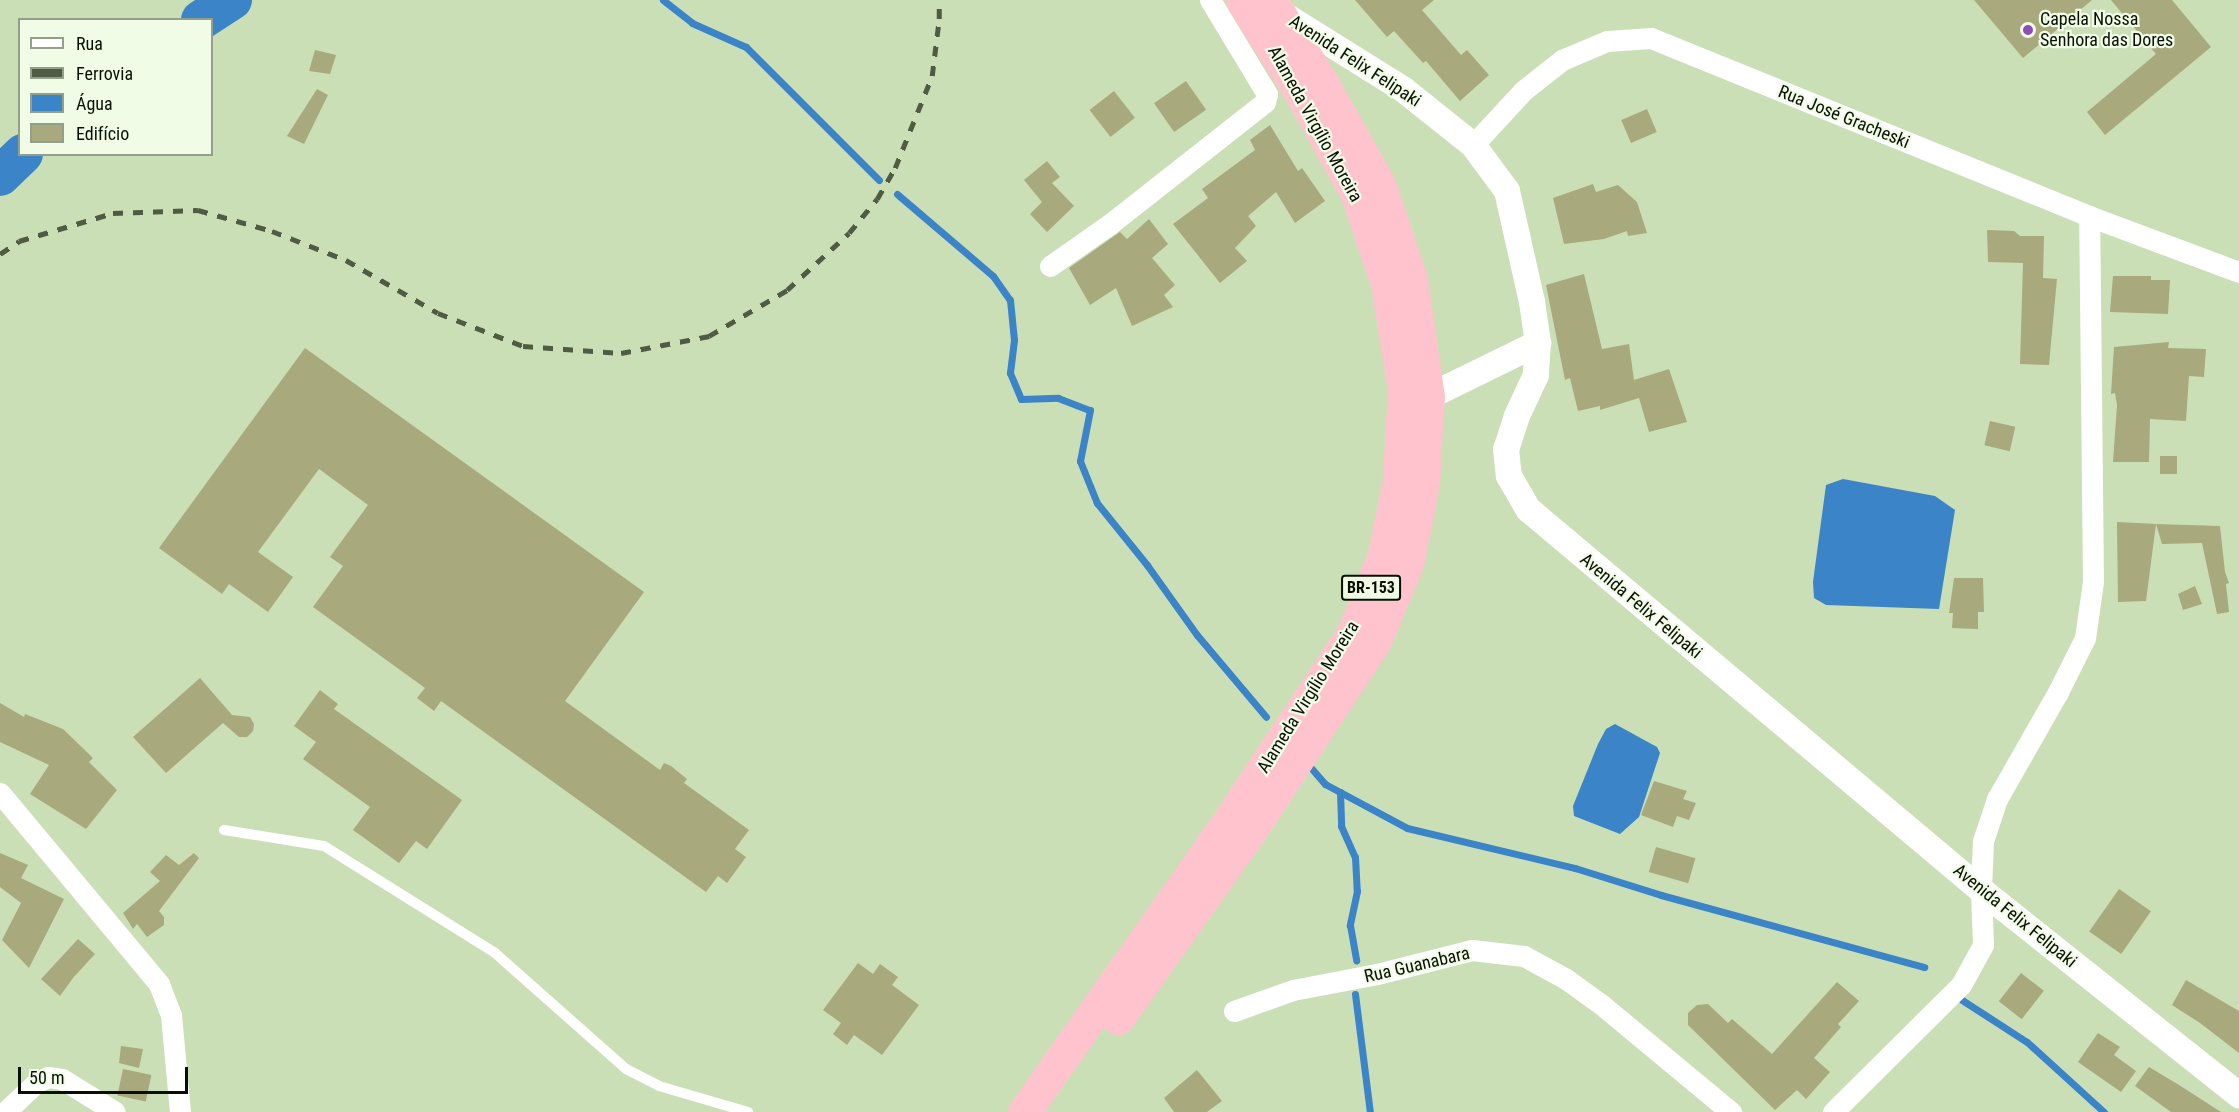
<!DOCTYPE html>
<html>
<head>
<meta charset="utf-8">
<style>
	body { margin:0 }
	#map { position:relative; width:2239px; height:1112px; overflow:hidden; background:#cadfb5; font-family:"Roboto Condensed",sans-serif }
	div>[style] { position:absolute }
	[style*='--x'] { left:calc(var(--x)*1px); top:calc(var(--y)*1px); width:calc(var(--w)*1px); rotate:calc(var(--a)*1deg) }
	.water>* { inset:0; background:#3a84c7 }
	.stream>* { height:7px; margin:-3.5px; padding:0 3.5px; transform-origin:3.5px; border-radius:3.5px; background:#3a84c7 }
	.river>* { height:40px; margin:-20px; padding:0 20px; transform-origin:20px; border-radius:20px; background:#3a84c7 }
	.building>* { inset:0; background:#a8a97d; transform-origin:0 0 }
	.service>* { height:10px; margin:-5px; padding:0 5px; transform-origin:5px; border-radius:5px; background:#fff }
	.minor>* { height:21px; margin:-10.5px; padding:0 10.5px; transform-origin:10.5px; border-radius:10.5px; background:#fff }
	.tertiary>* { height:26px; margin:-13px; padding:0 13px; transform-origin:13px; border-radius:13px; background:#fff }
	.trunk>* { height:33px; margin:-16.5px; padding:0 16.5px; transform-origin:16.5px; border-radius:16.5px; background:#fec3cc }
	.rail>* { height:4.5px; margin-top:-2.25px; transform-origin:0; background:repeating-linear-gradient(90deg,#4f5b43 0 10px,transparent 0 20px) }
	.dots>* { width:16px; height:16px; translate:-50% -50%; box-sizing:border-box; border:3px solid #f1fce7; border-radius:50% }
	span { translate:-50% -50%; white-space:nowrap; text-align:center; line-height:1.15; -webkit-text-stroke:4.5px #f1fce7; paint-order:stroke }
	.shield-label span { padding:2px 4px; background:#f1fce7; border:2px solid; border-radius:4px; -webkit-text-stroke-width:0 }
	.shield-label { font-size:16px; color:#091003; font-weight:700 }
	.poi-label { font-size:18px; color:#091003 }
	.left { translate:0 -50%; text-align:left }
	.street-label { font-size:18px; color:#091003 }
	.legend { position:absolute; left:18px; top:18px; width:195px; height:138px; box-sizing:border-box; background:#f1fce7; border:2px solid #949e8c; margin:0; padding:8px 10px; list-style:none; font-size:18px; color:#091003 }
	.legend li { display:flex; align-items:center; gap:12px; height:30px }
	.legend b { width:30px; border:2px solid #949e8c }
	.scale { position:absolute; left:18px; top:1067px; width:170px; height:27px; box-sizing:border-box; border:3px solid #091003; border-top:0; padding-left:8px; font-size:18px; line-height:21px; white-space:nowrap; color:#091003; -webkit-text-stroke:4px #f1fce7; paint-order:stroke }
</style>
</head>
<body>
<div id="map">
	<div class="water">
		<div style="clip-path:polygon(1843px 479px,1935px 496px,1955px 510px,1939px 609px,1826px 605px,1814px 598px,1813px 582px,1826px 485px)"></div>
		<div style="clip-path:polygon(1615px 724px,1657px 747px,1660px 753px,1639px 817px,1620px 834px,1574px 816px,1573px 806px,1598px 744px,1606px 729px)"></div>
	</div>
	<div class="stream">
		<div style="--x:663;--y:0;--w:37;--a:38"></div>
		<div style="--x:692;--y:23;--w:59;--a:24"></div>
		<div style="--x:746;--y:47;--w:188;--a:45"></div>
		<div style="--x:897;--y:194;--w:126;--a:40.5"></div>
		<div style="--x:993;--y:276;--w:29;--a:55"></div>
		<div style="--x:1010;--y:300;--w:40;--a:84.3"></div>
		<div style="--x:1014;--y:340;--w:33;--a:97"></div>
		<div style="--x:1010;--y:373;--w:28;--a:67"></div>
		<div style="--x:1021;--y:399;--w:37;--a:-2"></div>
		<div style="--x:1058;--y:398;--w:34;--a:21"></div>
		<div style="--x:1090;--y:410;--w:52;--a:101.1"></div>
		<div style="--x:1080;--y:461;--w:45;--a:68"></div>
		<div style="--x:1097;--y:503;--w:80;--a:51.1"></div>
		<div style="--x:1147;--y:565;--w:86;--a:54.5"></div>
		<div style="--x:1197;--y:635;--w:107;--a:49.9"></div>
		<div style="--x:1312;--y:769;--w:20;--a:49"></div>
		<div style="--x:1325;--y:784;--w:93;--a:28.2"></div>
		<div style="--x:1407;--y:828;--w:173;--a:13.4"></div>
		<div style="--x:1575;--y:868;--w:90;--a:17.4"></div>
		<div style="--x:1661;--y:895;--w:273;--a:15.3"></div>
		<div style="--x:1340;--y:792;--w:34;--a:88"></div>
		<div style="--x:1341;--y:826;--w:34;--a:66"></div>
		<div style="--x:1355;--y:857;--w:34;--a:87"></div>
		<div style="--x:1357;--y:891;--w:35;--a:102"></div>
		<div style="--x:1350;--y:925;--w:36;--a:80"></div>
		<div style="--x:1355;--y:994;--w:119;--a:82.8"></div>
		<div style="--x:1962;--y:1000;--w:77;--a:32.9"></div>
		<div style="--x:2027;--y:1042;--w:104;--a:42.3"></div>
	</div>
	<div class="river">
		<div style="--x:201;--y:20;--w:37;--a:-33"></div>
		<div style="--x:0;--y:176;--w:32;--a:-44"></div>
	</div>
	<div class="building">
		<div style="clip-path:polygon(1355px 0,1434px 0,1422px 10px,1461px 55px,1467px 50px,1489px 75px,1460px 101px,1426px 61px,1423px 63px,1394px 31px,1387px 37px)"></div>
		<div style="clip-path:polygon(1974px 0,2092px 0,2023px 58px)"></div>
		<div style="clip-path:polygon(2111px 0,2172px 0,2211px 47px,2105px 135px,2087px 112px,2156px 54px)"></div>
		<div style="clip-path:polygon(315px 50px,336px 55px,330px 74px,309px 71px)"></div>
		<div style="left:1186px;top:81px;width:35px;height:39px;rotate:55deg"></div>
		<div style="clip-path:polygon(317px 89px,328px 95px,304px 144px,287px 136px)"></div>
		<div style="left:1114px;top:91px;width:34px;height:31px;rotate:52deg"></div>
		<div style="left:1647px;top:109px;width:25px;height:28px;rotate:67deg"></div>
		<div style="clip-path:polygon(1270px 125px,1298px 171px,1302px 168px,1325px 201px,1295px 223px,1276px 192px,1248px 216px,1256px 226px,1235px 248px,1247px 261px,1220px 283px,1173px 224px,1208px 198px,1202px 189px,1255px 150px,1250px 140px)"></div>
		<div style="clip-path:polygon(1047px 161px,1060px 177px,1052px 183px,1074px 206px,1047px 232px,1030px 214px,1042px 202px,1024px 180px)"></div>
		<div style="clip-path:polygon(1593px 184px,1596px 192px,1618px 185px,1637px 202px,1647px 233px,1628px 236px,1627px 231px,1604px 239px,1564px 244px,1553px 198px)"></div>
		<div style="clip-path:polygon(1149px 219px,1168px 244px,1152px 258px,1175px 285px,1164px 295px,1173px 307px,1132px 326px,1116px 288px,1090px 305px,1069px 268px,1120px 232px,1127px 239px)"></div>
		<div style="clip-path:polygon(1987px 230px,2014px 231px,2020px 236px,2044px 236px,2043px 278px,2057px 279px,2049px 365px,2020px 364px,2023px 263px,1988px 262px)"></div>
		<div style="clip-path:polygon(1584px 274px,1602px 349px,1629px 344px,1634px 380px,1669px 369px,1687px 422px,1649px 432px,1639px 398px,1600px 410px,1600px 406px,1578px 411px,1570px 378px,1565px 380px,1546px 285px)"></div>
		<div style="clip-path:polygon(2113px 276px,2151px 276px,2151px 280px,2170px 280px,2168px 314px,2110px 312px)"></div>
		<div style="clip-path:polygon(2169px 342px,2168px 348px,2206px 349px,2204px 377px,2189px 376px,2186px 421px,2150px 419px,2149px 462px,2113px 462px,2117px 405px,2115px 393px,2111px 394px,2114px 347px)"></div>
		<div style="clip-path:polygon(305px 348px,644px 592px,565px 701px,660px 770px,664px 763px,671px 766px,687px 779px,684px 783px,749px 830px,735px 849px,746px 857px,727px 883px,718px 876px,706px 892px,441px 701px,434px 711px,417px 698px,425px 688px,313px 607px,343px 566px,330px 557px,368px 505px,319px 469px,258px 552px,293px 577px,268px 612px,229px 584px,222px 594px,159px 548px)"></div>
		<div style="left:1990px;top:421px;width:26px;height:25px;rotate:13deg"></div>
		<div style="left:2160px;top:456px;width:17px;height:18px"></div>
		<div style="clip-path:polygon(2117px 522px,2156px 524px,2146px 601px,2118px 602px)"></div>
		<div style="clip-path:polygon(2156px 524px,2220px 526px,2225px 572px,2229px 583px,2226px 584px,2229px 612px,2217px 614px,2202px 543px,2162px 544px)"></div>
		<div style="clip-path:polygon(1954px 578px,1983px 578px,1984px 612px,1978px 612px,1978px 629px,1952px 628px,1953px 613px,1949px 613px)"></div>
		<div style="clip-path:polygon(2195px 586px,2202px 604px,2183px 610px,2178px 594px)"></div>
		<div style="clip-path:polygon(200px 678px,232px 715px,250px 717px,254px 724px,253px 731px,247px 737px,239px 737px,223px 723px,166px 773px,133px 737px)"></div>
		<div style="clip-path:polygon(320px 690px,338px 704px,334px 709px,462px 800px,427px 849px,416px 841px,399px 863px,353px 830px,370px 807px,303px 759px,316px 742px,294px 726px)"></div>
		<div style="clip-path:polygon(0 703px,24px 717px,25px 714px,63px 729px,93px 758px,89px 762px,117px 790px,86px 829px,30px 794px,49px 765px,0 742px)"></div>
		<div style="clip-path:polygon(1654px 781px,1687px 791px,1683px 799px,1696px 803px,1689px 820px,1677px 816px,1673px 827px,1641px 815px)"></div>
		<div style="left:1656px;top:847px;width:41px;height:26px;rotate:16deg"></div>
		<div style="clip-path:polygon(0 853px,28px 865px,21px 878px,64px 899px,29px 968px,2px 940px,21px 903px,0 887px)"></div>
		<div style="clip-path:polygon(194px 853px,199px 858px,159px 911px,164px 917px,164px 925px,147px 937px,137px 924px,133px 929px,123px 913px,160px 881px,150px 872px,166px 855px,179px 865px)"></div>
		<div style="left:2119px;top:889px;width:39px;height:52px;rotate:35deg"></div>
		<div style="clip-path:polygon(78px 939px,95px 954px,73px 978px,60px 996px,41px 979px)"></div>
		<div style="clip-path:polygon(858px 963px,873px 974px,880px 964px,898px 977px,892px 985px,919px 1005px,882px 1055px,854px 1035px,847px 1045px,833px 1034px,841px 1023px,823px 1010px)"></div>
		<div style="left:2021px;top:973px;width:29px;height:36px;rotate:38deg"></div>
		<div style="clip-path:polygon(2186px 980px,2239px 1011px,2239px 1053px,2200px 1023px,2172px 1005px)"></div>
		<div style="clip-path:polygon(1837px 982px,1859px 1001px,1838px 1024px,1841px 1027px,1814px 1058px,1830px 1072px,1806px 1099px,1797px 1090px,1775px 1110px,1688px 1025px,1688px 1013px,1697px 1005px,1708px 1004px,1728px 1023px,1732px 1019px,1772px 1054px)"></div>
		<div style="clip-path:polygon(2098px 1033px,2120px 1047px,2114px 1055px,2136px 1071px,2121px 1092px,2078px 1062px)"></div>
		<div style="clip-path:polygon(121px 1046px,143px 1049px,139px 1068px,119px 1063px)"></div>
		<div style="clip-path:polygon(2149px 1067px,2179px 1085px,2221px 1112px,2171px 1112px,2135px 1086px)"></div>
		<div style="left:123px;top:1069px;width:29px;height:27px;rotate:12deg"></div>
		<div style="clip-path:polygon(1197px 1070px,1222px 1101px,1207px 1112px,1174px 1112px,1164px 1098px)"></div>
	</div>
	<div class="service">
		<div style="--x:224;--y:830;--w:101;--a:9.1"></div>
		<div style="--x:324;--y:846;--w:202;--a:32"></div>
		<div style="--x:495;--y:953;--w:175;--a:41.5"></div>
		<div style="--x:626;--y:1069;--w:37;--a:27"></div>
		<div style="--x:659;--y:1086;--w:93;--a:16.3"></div>
	</div>
	<div class="minor">
		<div style="--x:1473;--y:145;--w:75;--a:-47.2"></div>
		<div style="--x:1524;--y:90;--w:48;--a:-38.3"></div>
		<div style="--x:1562;--y:60;--w:49;--a:-22.9"></div>
		<div style="--x:1607;--y:41;--w:44;--a:-3.9"></div>
		<div style="--x:1651;--y:38;--w:473;--a:22.1"></div>
		<div style="--x:2089;--y:216;--w:160;--a:20.5"></div>
		<div style="--x:1050;--y:266;--w:73;--a:-35"></div>
		<div style="--x:1110;--y:224;--w:197;--a:-38.2"></div>
		<div style="--x:1265;--y:102;--w:8;--a:-76"></div>
		<div style="--x:1267;--y:94;--w:110;--a:-121.2"></div>
		<div style="--x:0;--y:793;--w:249;--a:50.2"></div>
		<div style="--x:159;--y:984;--w:33;--a:69"></div>
		<div style="--x:171;--y:1015;--w:97;--a:84.7"></div>
		<div style="--x:1234;--y:1011;--w:63;--a:-19.6"></div>
		<div style="--x:1293;--y:990;--w:86;--a:-10.8"></div>
		<div style="--x:1377;--y:974;--w:98;--a:-14.2"></div>
		<div style="--x:1472;--y:950;--w:52;--a:6.6"></div>
		<div style="--x:1524;--y:956;--w:48;--a:28.7"></div>
		<div style="--x:1566;--y:979;--w:44;--a:35.8"></div>
		<div style="--x:1602;--y:1005;--w:168;--a:39.7"></div>
		<div style="--x:5;--y:1112;--w:44;--a:-43.2"></div>
		<div style="--x:37;--y:1082;--w:12;--a:-24"></div>
		<div style="--x:48;--y:1077;--w:14;--a:8"></div>
		<div style="--x:62;--y:1079;--w:62;--a:31.9"></div>
		<div style="--x:1833;--y:1112;--w:180;--a:-44.8"></div>
		<div style="--x:1961;--y:985;--w:46;--a:-61.2"></div>
		<div style="--x:1983;--y:945;--w:55;--a:-92.1"></div>
		<div style="--x:1981;--y:890;--w:49;--a:-87.7"></div>
		<div style="--x:1983;--y:841;--w:44;--a:-71.6"></div>
		<div style="--x:1997;--y:799;--w:121;--a:-60.3"></div>
		<div style="--x:2057;--y:694;--w:63;--a:-63.4"></div>
		<div style="--x:2085;--y:638;--w:57;--a:-81.9"></div>
		<div style="--x:2093;--y:582;--w:366;--a:-90.6"></div>
	</div>
	<div class="tertiary">
		<div style="--x:1281;--y:13;--w:145;--a:32"></div>
		<div style="--x:1404;--y:90;--w:88;--a:38.6"></div>
		<div style="--x:1473;--y:145;--w:57;--a:53.5"></div>
		<div style="--x:1507;--y:191;--w:114;--a:77.3"></div>
		<div style="--x:1532;--y:302;--w:41;--a:81.7"></div>
		<div style="--x:1538;--y:343;--w:32;--a:94"></div>
		<div style="--x:1536;--y:375;--w:45;--a:114.9"></div>
		<div style="--x:1517;--y:416;--w:35;--a:108"></div>
		<div style="--x:1506;--y:449;--w:27;--a:84"></div>
		<div style="--x:1509;--y:476;--w:39;--a:60"></div>
		<div style="--x:1529;--y:510;--w:591;--a:40.05"></div>
		<div style="--x:1981;--y:890;--w:330;--a:38.5"></div>
		<div style="--x:1428;--y:397;--w:123;--a:-26.1"></div>
	</div>
	<div class="trunk">
		<div style="--x:1118;--y:1018;--w:230;--a:-54.7"></div>
		<div style="--x:1251;--y:830;--w:224;--a:-56.7"></div>
		<div style="--x:1374;--y:643;--w:86;--a:-67.3"></div>
		<div style="--x:1407;--y:564;--w:83;--a:-78.8"></div>
		<div style="--x:1423;--y:483;--w:86;--a:-86.7"></div>
		<div style="--x:1428;--y:397;--w:119;--a:-98.2"></div>
		<div style="--x:1411;--y:279;--w:100;--a:-108.6"></div>
		<div style="--x:1379;--y:184;--w:116;--a:-119.4"></div>
		<div style="--x:1322;--y:83;--w:97;--a:-121.6"></div>
		<div style="--x:1024;--y:1112;--w:360;--a:-54.9"></div>
		<div style="--x:1231;--y:817;--w:221;--a:-56.5"></div>
		<div style="--x:1353;--y:633;--w:84;--a:-68.3"></div>
		<div style="--x:1384;--y:555;--w:76;--a:-78.7"></div>
		<div style="--x:1399;--y:480;--w:90;--a:-86.8"></div>
		<div style="--x:1404;--y:390;--w:107;--a:-99.1"></div>
		<div style="--x:1387;--y:284;--w:95;--a:-108.4"></div>
		<div style="--x:1357;--y:194;--w:113;--a:-119.1"></div>
		<div style="--x:1302;--y:95;--w:112;--a:-122.3"></div>
	</div>
	<div class="rail">
		<div style="--x:0;--y:254;--w:23;--a:-34"></div>
		<div style="--x:19;--y:241;--w:98;--a:-16.6"></div>
		<div style="--x:113;--y:213;--w:85;--a:-2"></div>
		<div style="--x:198;--y:210;--w:77;--a:15.8"></div>
		<div style="--x:272;--y:231;--w:79;--a:21.4"></div>
		<div style="--x:346;--y:260;--w:106;--a:29.9"></div>
		<div style="--x:438;--y:313;--w:91;--a:21.2"></div>
		<div style="--x:523;--y:346;--w:98;--a:4.1"></div>
		<div style="--x:621;--y:353;--w:90;--a:-10.9"></div>
		<div style="--x:709;--y:336;--w:91;--a:-30.5"></div>
		<div style="--x:787;--y:290;--w:84;--a:-42.6"></div>
		<div style="--x:849;--y:233;--w:44;--a:-50.5"></div>
		<div style="--x:877;--y:199;--w:36;--a:-60"></div>
		<div style="--x:895;--y:168;--w:99;--a:-68.1"></div>
		<div style="--x:932;--y:76;--w:57;--a:-83"></div>
		<div style="--x:939;--y:19;--w:19;--a:-90"></div>
	</div>
	<div class="dots">
		<div style="left:2028px;top:30px;background:#8f4abe"></div>
	</div>
	<div class="shield-label">
		<span style="left:1371px;top:588px">BR-153</span>
	</div>
	<div class="poi-label">
		<span class="left" style="left:2040px;top:30px">Capela Nossa<br>Senhora das Dores</span>
	</div>
	<div class="street-label">
		<span style="left:1355px;top:61px;rotate:33deg">Avenida Felix Felipaki</span>
		<span style="left:1844px;top:117px;rotate:22deg">Rua José Gracheski</span>
		<span style="left:1315px;top:124px;rotate:61deg">Alameda Virgílio Moreira</span>
		<span style="left:1641px;top:606px;rotate:40deg">Avenida Felix Felipaki</span>
		<span style="left:1308px;top:697px;rotate:-58deg">Alameda Virgílio Moreira</span>
		<span style="left:2015px;top:916px;rotate:39deg">Avenida Felix Felipaki</span>
		<span style="left:1417px;top:965px;rotate:-13deg">Rua Guanabara</span>
	</div>
	<ul class="legend">
	<li><b style="height:8px;background:#fff"></b>Rua</li>
	<li><b style="height:8px;background:#4f5b43"></b>Ferrovia</li>
	<li><b style="height:16px;background:#3a84c7"></b>Água</li>
	<li><b style="height:16px;background:#a8a97d"></b>Edifício</li>
	</ul>
	<div class="scale">50 m</div>
</div>
</body>
</html>
